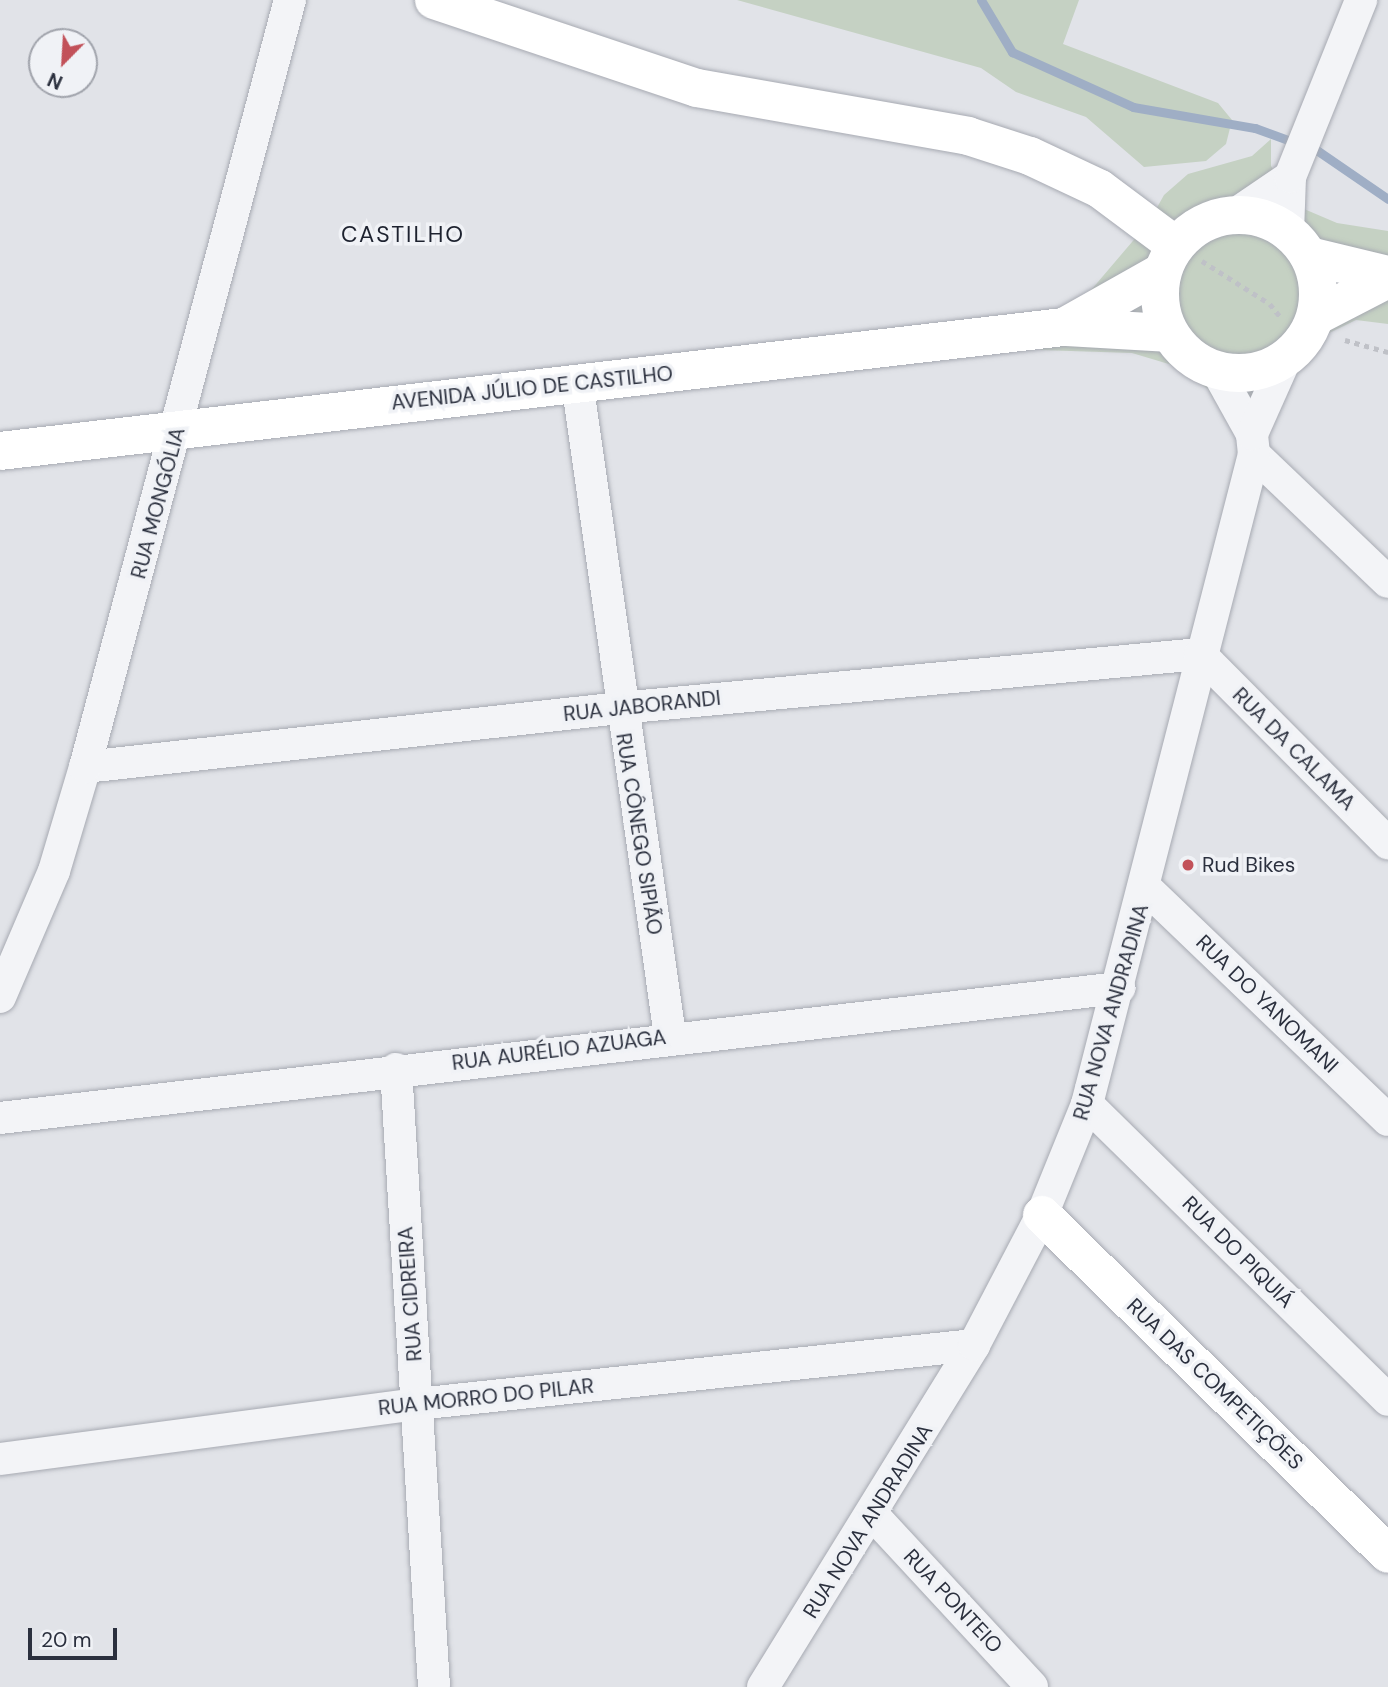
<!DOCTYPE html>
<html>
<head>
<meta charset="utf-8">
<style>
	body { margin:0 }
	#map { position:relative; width:1388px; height:1687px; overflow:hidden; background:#e1e3e8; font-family:"DM Sans",sans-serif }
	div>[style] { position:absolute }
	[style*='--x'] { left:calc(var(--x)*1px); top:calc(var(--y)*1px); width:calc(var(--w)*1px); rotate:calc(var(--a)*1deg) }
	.green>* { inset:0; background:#c5d1c3 }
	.stream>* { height:9px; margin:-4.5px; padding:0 4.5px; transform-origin:4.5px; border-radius:4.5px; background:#9faec5 }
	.path>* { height:4.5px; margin-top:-2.25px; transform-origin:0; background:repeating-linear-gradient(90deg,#bfc1c7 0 5px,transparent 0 10px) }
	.roads { filter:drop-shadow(0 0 2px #a7aab2) drop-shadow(0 0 2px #a7aab2) }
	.street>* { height:32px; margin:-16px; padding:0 16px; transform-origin:16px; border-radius:16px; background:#f3f4f7 }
	.secondary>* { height:38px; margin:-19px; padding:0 19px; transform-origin:19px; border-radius:19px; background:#fff }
	.secondary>.ring { margin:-19px; padding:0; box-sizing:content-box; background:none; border:38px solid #fff; border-radius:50% }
	.dots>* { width:19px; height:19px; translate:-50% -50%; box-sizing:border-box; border:4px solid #f0f2f6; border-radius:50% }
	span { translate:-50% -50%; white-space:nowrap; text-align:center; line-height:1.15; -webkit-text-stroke:7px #f0f2f6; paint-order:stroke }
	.street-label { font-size:21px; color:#2b303e }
	.poi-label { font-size:21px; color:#2b303e }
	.left { translate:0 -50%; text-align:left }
	.neighbourhood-label { font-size:23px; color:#1d222f; letter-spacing:2px }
	.north { position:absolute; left:28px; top:28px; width:70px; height:70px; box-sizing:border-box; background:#f0f2f6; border:2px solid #a1a4ac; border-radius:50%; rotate:204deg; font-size:19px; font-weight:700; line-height:28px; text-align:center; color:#2b303e }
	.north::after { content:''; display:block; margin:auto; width:24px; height:32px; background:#c25159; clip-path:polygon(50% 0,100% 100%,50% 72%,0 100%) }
	.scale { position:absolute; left:28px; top:1628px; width:89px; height:32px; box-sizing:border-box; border:4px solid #2b303e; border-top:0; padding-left:9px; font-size:21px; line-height:24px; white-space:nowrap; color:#2b303e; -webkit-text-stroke:5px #f0f2f6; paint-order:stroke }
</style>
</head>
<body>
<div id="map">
	<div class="green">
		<div style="clip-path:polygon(737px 0,1079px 0,1063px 44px,1218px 103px,1232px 120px,1226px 144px,1206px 161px,1144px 167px,1086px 117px,1016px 92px,981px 68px)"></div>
		<div style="clip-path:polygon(1271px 139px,1271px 166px,1297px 206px,1337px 223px,1388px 231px,1388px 324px,1356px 320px,1323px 336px,1292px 368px,1247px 449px,1208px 389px,1172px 365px,1132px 353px,1040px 350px,1149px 222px,1164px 195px,1188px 174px,1252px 156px)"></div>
	</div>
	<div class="stream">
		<div style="--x:981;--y:0;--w:61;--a:59.2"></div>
		<div style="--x:1012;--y:52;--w:133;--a:24.4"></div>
		<div style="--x:1133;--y:107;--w:124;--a:9.8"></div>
		<div style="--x:1255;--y:128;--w:67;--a:20.1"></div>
		<div style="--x:1318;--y:151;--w:85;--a:34.4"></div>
	</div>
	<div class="path">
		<div style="--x:1202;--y:261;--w:80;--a:32.3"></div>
		<div style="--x:1270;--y:304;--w:19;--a:51"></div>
		<div style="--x:1345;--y:340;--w:45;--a:15.6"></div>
	</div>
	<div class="roads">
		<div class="street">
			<div style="--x:1237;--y:213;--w:64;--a:-34.2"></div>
			<div style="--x:1288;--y:232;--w:55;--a:-87.9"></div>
			<div style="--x:1290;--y:177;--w:191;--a:-68.1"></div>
			<div style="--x:1217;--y:371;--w:72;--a:60.9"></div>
			<div style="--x:577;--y:381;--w:662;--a:81.92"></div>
			<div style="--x:1254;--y:454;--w:185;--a:43.7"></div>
			<div style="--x:85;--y:767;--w:538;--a:-6.29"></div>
			<div style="--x:620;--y:708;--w:583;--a:-5.32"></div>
			<div style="--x:1200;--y:654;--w:267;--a:45.2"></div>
			<div style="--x:1146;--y:888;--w:335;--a:43.8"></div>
			<div style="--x:0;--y:997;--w:137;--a:-66.8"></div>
			<div style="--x:54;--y:871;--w:109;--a:-73.4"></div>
			<div style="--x:85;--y:767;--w:794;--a:-75.04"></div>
			<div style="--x:396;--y:1069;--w:619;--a:86.48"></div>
			<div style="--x:1087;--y:1104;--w:422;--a:44.5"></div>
			<div style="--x:0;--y:1118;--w:1127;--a:-6.63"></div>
			<div style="--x:0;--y:1459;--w:421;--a:-7.5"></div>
			<div style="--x:417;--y:1404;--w:560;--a:-6.05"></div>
			<div style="--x:873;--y:1515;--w:234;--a:47.2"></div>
			<div style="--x:763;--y:1687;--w:402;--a:-58.3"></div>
			<div style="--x:974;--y:1345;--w:147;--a:-62.4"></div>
			<div style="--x:1042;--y:1215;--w:120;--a:-67.9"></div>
			<div style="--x:1087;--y:1104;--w:671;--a:-75.59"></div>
			<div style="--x:1254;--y:454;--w:20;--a:-96"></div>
			<div style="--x:1252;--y:434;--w:81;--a:-66"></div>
		</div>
		<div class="secondary">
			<div style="--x:434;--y:0;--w:277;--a:18.5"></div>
			<div style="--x:697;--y:88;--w:275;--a:10"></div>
			<div style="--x:968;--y:136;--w:65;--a:17.9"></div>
			<div style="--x:1030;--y:156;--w:77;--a:25.2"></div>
			<div style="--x:1100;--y:189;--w:94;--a:36.7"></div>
			<div class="ring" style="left:1160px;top:215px;width:120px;height:120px"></div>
			<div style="--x:1309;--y:256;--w:81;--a:13.5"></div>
			<div style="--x:1316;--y:316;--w:81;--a:-27.2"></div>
			<div style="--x:1064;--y:327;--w:112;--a:-29.3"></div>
			<div style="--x:0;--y:451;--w:1071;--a:-6.65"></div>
			<div style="--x:1064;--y:327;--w:105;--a:3.3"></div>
			<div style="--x:1042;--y:1215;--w:484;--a:44.4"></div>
		</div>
	</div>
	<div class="dots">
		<div style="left:1188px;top:865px;background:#c25159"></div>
	</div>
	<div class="street-label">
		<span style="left:532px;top:388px;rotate:-6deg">AVENIDA JÚLIO DE CASTILHO</span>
		<span style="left:158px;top:503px;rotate:-75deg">RUA MONGÓLIA</span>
		<span style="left:642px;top:706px;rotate:-6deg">RUA JABORANDI</span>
		<span style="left:1294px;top:749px;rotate:45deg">RUA DA CALAMA</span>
		<span style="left:639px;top:834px;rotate:81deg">RUA CÔNEGO SIPIÃO</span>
		<span style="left:1267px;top:1004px;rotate:44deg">RUA DO YANOMANI</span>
		<span style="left:1111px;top:1012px;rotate:-74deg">RUA NOVA ANDRADINA</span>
		<span style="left:559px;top:1050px;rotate:-7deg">RUA AURÉLIO AZUAGA</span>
		<span style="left:1238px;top:1252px;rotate:45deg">RUA DO PIQUIÁ</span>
		<span style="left:410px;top:1294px;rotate:-94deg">RUA CIDREIRA</span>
		<span style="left:1215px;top:1384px;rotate:44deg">RUA DAS COMPETIÇÕES</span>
		<span style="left:486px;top:1397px;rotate:-6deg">RUA MORRO DO PILAR</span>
		<span style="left:868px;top:1521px;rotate:-58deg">RUA NOVA ANDRADINA</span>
		<span style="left:953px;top:1601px;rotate:47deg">RUA PONTEIO</span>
	</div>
	<div class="poi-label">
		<span class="left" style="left:1202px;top:865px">Rud Bikes</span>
	</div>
	<div class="neighbourhood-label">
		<span style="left:403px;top:234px">CASTILHO</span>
	</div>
	<div class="north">N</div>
	<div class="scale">20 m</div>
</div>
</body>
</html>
